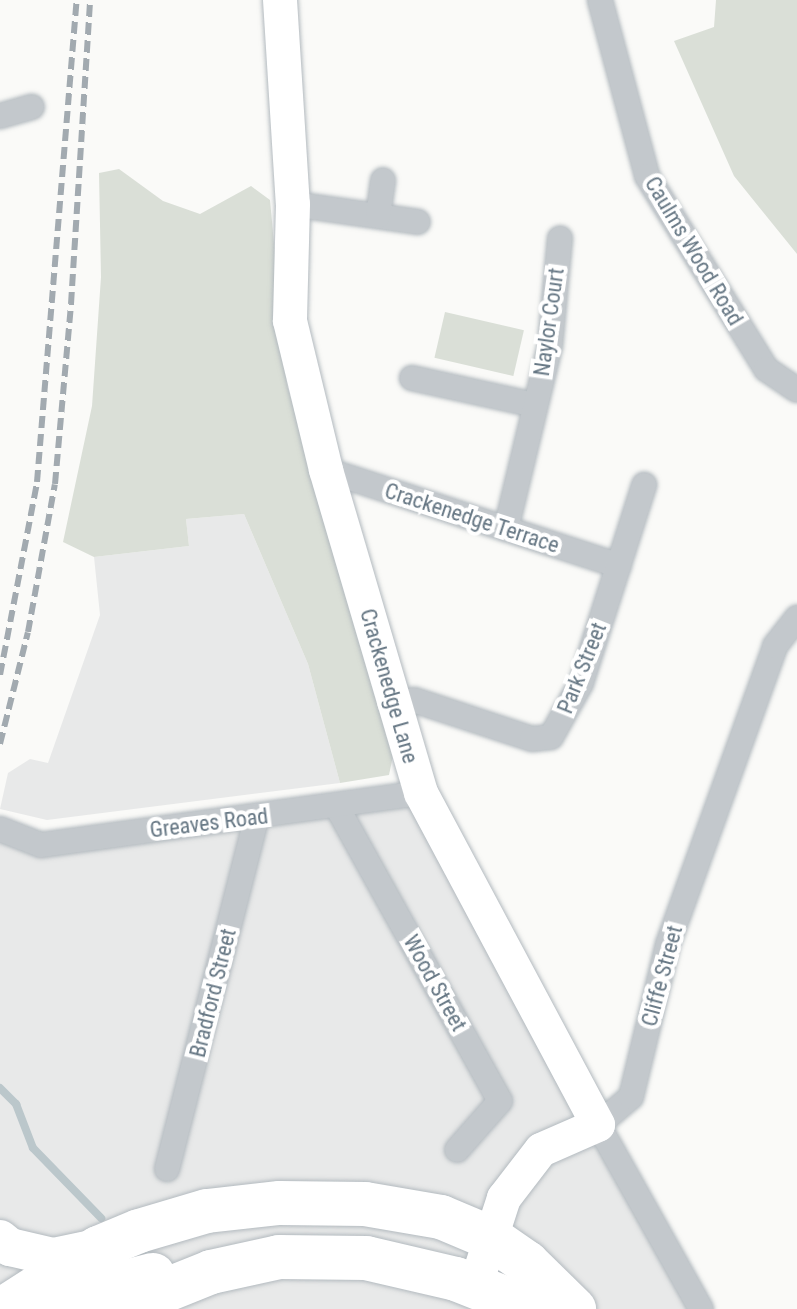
<!DOCTYPE html>
<html>
<head>
<meta charset="utf-8">
<style>
	body { margin:0 }
	#map { position:relative; width:797px; height:1309px; overflow:hidden; background:#fafaf8; font-family:"Roboto Condensed",sans-serif }
	div>[style] { position:absolute }
	[style*='--x'] { left:calc(var(--x)*1px); top:calc(var(--y)*1px); width:calc(var(--w)*1px); rotate:calc(var(--a)*1deg) }
	.built>* { inset:0; background:#e8e9e9 }
	.green>* { inset:0; background:#dadfd7; transform-origin:0 0 }
	.stream>* { height:8px; margin:-4px; padding:0 4px; transform-origin:4px; border-radius:4px; background:#bbc7cb }
	.roads { filter:drop-shadow(0 0 2px #b3babf) drop-shadow(0 0 2px #b3babf) }
	.street>* { height:24px; margin:-12px; padding:0 12px; transform-origin:12px; border-radius:12px; background:#c3c8cc }
	.secondary>* { height:34px; margin:-17px; padding:0 17px; transform-origin:17px; border-radius:17px; background:#fff }
	.primary>* { height:38px; margin:-19px; padding:0 19px; transform-origin:19px; border-radius:19px; background:#fff }
	.highway>* { height:44px; margin:-22px; padding:0 22px; transform-origin:22px; border-radius:22px; background:#fff }
	.rail>* { height:6px; margin-top:-3px; transform-origin:0; background:repeating-linear-gradient(90deg,#a2aab0 0 12px,transparent 0 18px) }
	span { translate:-50% -50%; white-space:nowrap; text-align:center; line-height:1.15; -webkit-text-stroke:8px #fff; paint-order:stroke }
	.street-label { font-size:22px; color:#657683 }
</style>
</head>
<body>
<div id="map">
	<div class="built">
		<div style="clip-path:polygon(244px 514px,308px 664px,340px 783px,47px 820px,0 809px,8px 773px,30px 759px,48px 763px,100px 615px,94px 557px,189px 546px,186px 519px)"></div>
		<div style="clip-path:polygon(421px 793px,701px 1309px,0 1309px,0 829px,41px 845px)"></div>
	</div>
	<div class="green">
		<div style="clip-path:polygon(716px 0,797px 0,797px 254px,734px 176px,674px 41px,714px 27px)"></div>
		<div style="clip-path:polygon(119px 169px,163px 201px,200px 214px,251px 186px,270px 200px,287px 385px,394px 751px,389px 775px,340px 783px,308px 664px,244px 514px,186px 519px,189px 546px,94px 557px,63px 542px,92px 406px,101px 277px,99px 173px)"></div>
		<div style="left:445px;top:312px;width:81px;height:47px;rotate:13deg"></div>
	</div>
	<div class="stream">
		<div style="--x:0;--y:1088;--w:23;--a:45"></div>
		<div style="--x:16;--y:1104;--w:47;--a:68.9"></div>
		<div style="--x:33;--y:1148;--w:98;--a:45.8"></div>
	</div>
	<div class="roads">
		<div class="street">
			<div style="--x:600;--y:0;--w:182;--a:75"></div>
			<div style="--x:647;--y:176;--w:227;--a:58.3"></div>
			<div style="--x:766;--y:369;--w:37;--a:34"></div>
			<div style="--x:0;--y:116;--w:33;--a:-16"></div>
			<div style="--x:293;--y:204;--w:126;--a:8.2"></div>
			<div style="--x:378;--y:216;--w:36;--a:-82"></div>
			<div style="--x:412;--y:378;--w:126;--a:12.4"></div>
			<div style="--x:326;--y:470;--w:308;--a:18.1"></div>
			<div style="--x:506;--y:529;--w:188;--a:-76.5"></div>
			<div style="--x:550;--y:346;--w:108;--a:-84.7"></div>
			<div style="--x:396;--y:713;--w:22;--a:-36"></div>
			<div style="--x:414;--y:700;--w:124;--a:18.3"></div>
			<div style="--x:532;--y:739;--w:19;--a:-6"></div>
			<div style="--x:551;--y:737;--w:62;--a:-60.9"></div>
			<div style="--x:581;--y:683;--w:208;--a:-72.3"></div>
			<div style="--x:337;--y:807;--w:336;--a:61"></div>
			<div style="--x:500;--y:1101;--w:65;--a:131.3"></div>
			<div style="--x:0;--y:829;--w:44;--a:21.3"></div>
			<div style="--x:41;--y:845;--w:384;--a:-7.8"></div>
			<div style="--x:167;--y:1169;--w:363;--a:-75.7"></div>
			<div style="--x:701;--y:1309;--w:211;--a:-119.2"></div>
			<div style="--x:598;--y:1125;--w:43;--a:-40.3"></div>
			<div style="--x:631;--y:1097;--w:157;--a:-76.4"></div>
			<div style="--x:668;--y:944;--w:317;--a:-70.2"></div>
			<div style="--x:775;--y:646;--w:36;--a:-52"></div>
		</div>
		<div class="secondary">
			<div style="--x:280;--y:0;--w:204;--a:86.4"></div>
			<div style="--x:293;--y:204;--w:117;--a:91.5"></div>
			<div style="--x:290;--y:321;--w:153;--a:76.4"></div>
			<div style="--x:326;--y:470;--w:337;--a:73.6"></div>
			<div style="--x:421;--y:793;--w:376;--a:61.9"></div>
			<div style="--x:598;--y:1125;--w:62;--a:156.3"></div>
			<div style="--x:541;--y:1150;--w:61;--a:127.6"></div>
			<div style="--x:504;--y:1198;--w:94;--a:108"></div>
		</div>
		<div class="primary">
			<div style="--x:0;--y:1239;--w:13;--a:39"></div>
			<div style="--x:10;--y:1247;--w:44;--a:13.1"></div>
			<div style="--x:53;--y:1257;--w:45;--a:-11.6"></div>
		</div>
		<div class="highway">
			<div style="--x:3;--y:1309;--w:113;--a:-32.7"></div>
			<div style="--x:98;--y:1248;--w:44;--a:-22.5"></div>
			<div style="--x:139;--y:1231;--w:71;--a:-16.4"></div>
			<div style="--x:207;--y:1211;--w:73;--a:-6.3"></div>
			<div style="--x:280;--y:1203;--w:85;--a:0.7"></div>
			<div style="--x:365;--y:1204;--w:77;--a:9.7"></div>
			<div style="--x:441;--y:1217;--w:54;--a:22.8"></div>
			<div style="--x:491;--y:1238;--w:44;--a:34.8"></div>
			<div style="--x:527;--y:1263;--w:66;--a:44.4"></div>
			<div style="--x:51;--y:1309;--w:47;--a:-23.8"></div>
			<div style="--x:94;--y:1290;--w:61;--a:-14.3"></div>
			<div style="--x:119;--y:1309;--w:99;--a:-21.9"></div>
			<div style="--x:211;--y:1272;--w:70;--a:-12.4"></div>
			<div style="--x:279;--y:1257;--w:87;--a:0.7"></div>
			<div style="--x:366;--y:1258;--w:92;--a:13.1"></div>
			<div style="--x:456;--y:1279;--w:82;--a:21.5"></div>
		</div>
	</div>
	<div class="rail">
		<div style="--x:0;--y:675;--w:197;--a:-79.1"></div>
		<div style="--x:37;--y:482;--w:484;--a:-85.3"></div>
		<div style="--x:0;--y:744;--w:115;--a:-76"></div>
		<div style="--x:28;--y:632;--w:150;--a:-79.7"></div>
		<div style="--x:55;--y:484;--w:181;--a:-84.9"></div>
		<div style="--x:71;--y:304;--w:305;--a:-86.4"></div>
	</div>
	<div class="street-label">
		<span style="left:694px;top:251px;rotate:59deg">Caulms Wood Road</span>
		<span style="left:549px;top:322px;rotate:-82deg">Naylor Court</span>
		<span style="left:472px;top:518px;rotate:18deg">Crackenedge Terrace</span>
		<span style="left:582px;top:668px;rotate:-68deg">Park Street</span>
		<span style="left:389px;top:686px;rotate:74deg">Crackenedge Lane</span>
		<span style="left:209px;top:823px;rotate:-7deg">Greaves Road</span>
		<span style="left:662px;top:976px;rotate:-75deg">Cliffe Street</span>
		<span style="left:435px;top:983px;rotate:61deg">Wood Street</span>
		<span style="left:213px;top:993px;rotate:-76deg">Bradford Street</span>
	</div>
</div>
</body>
</html>
